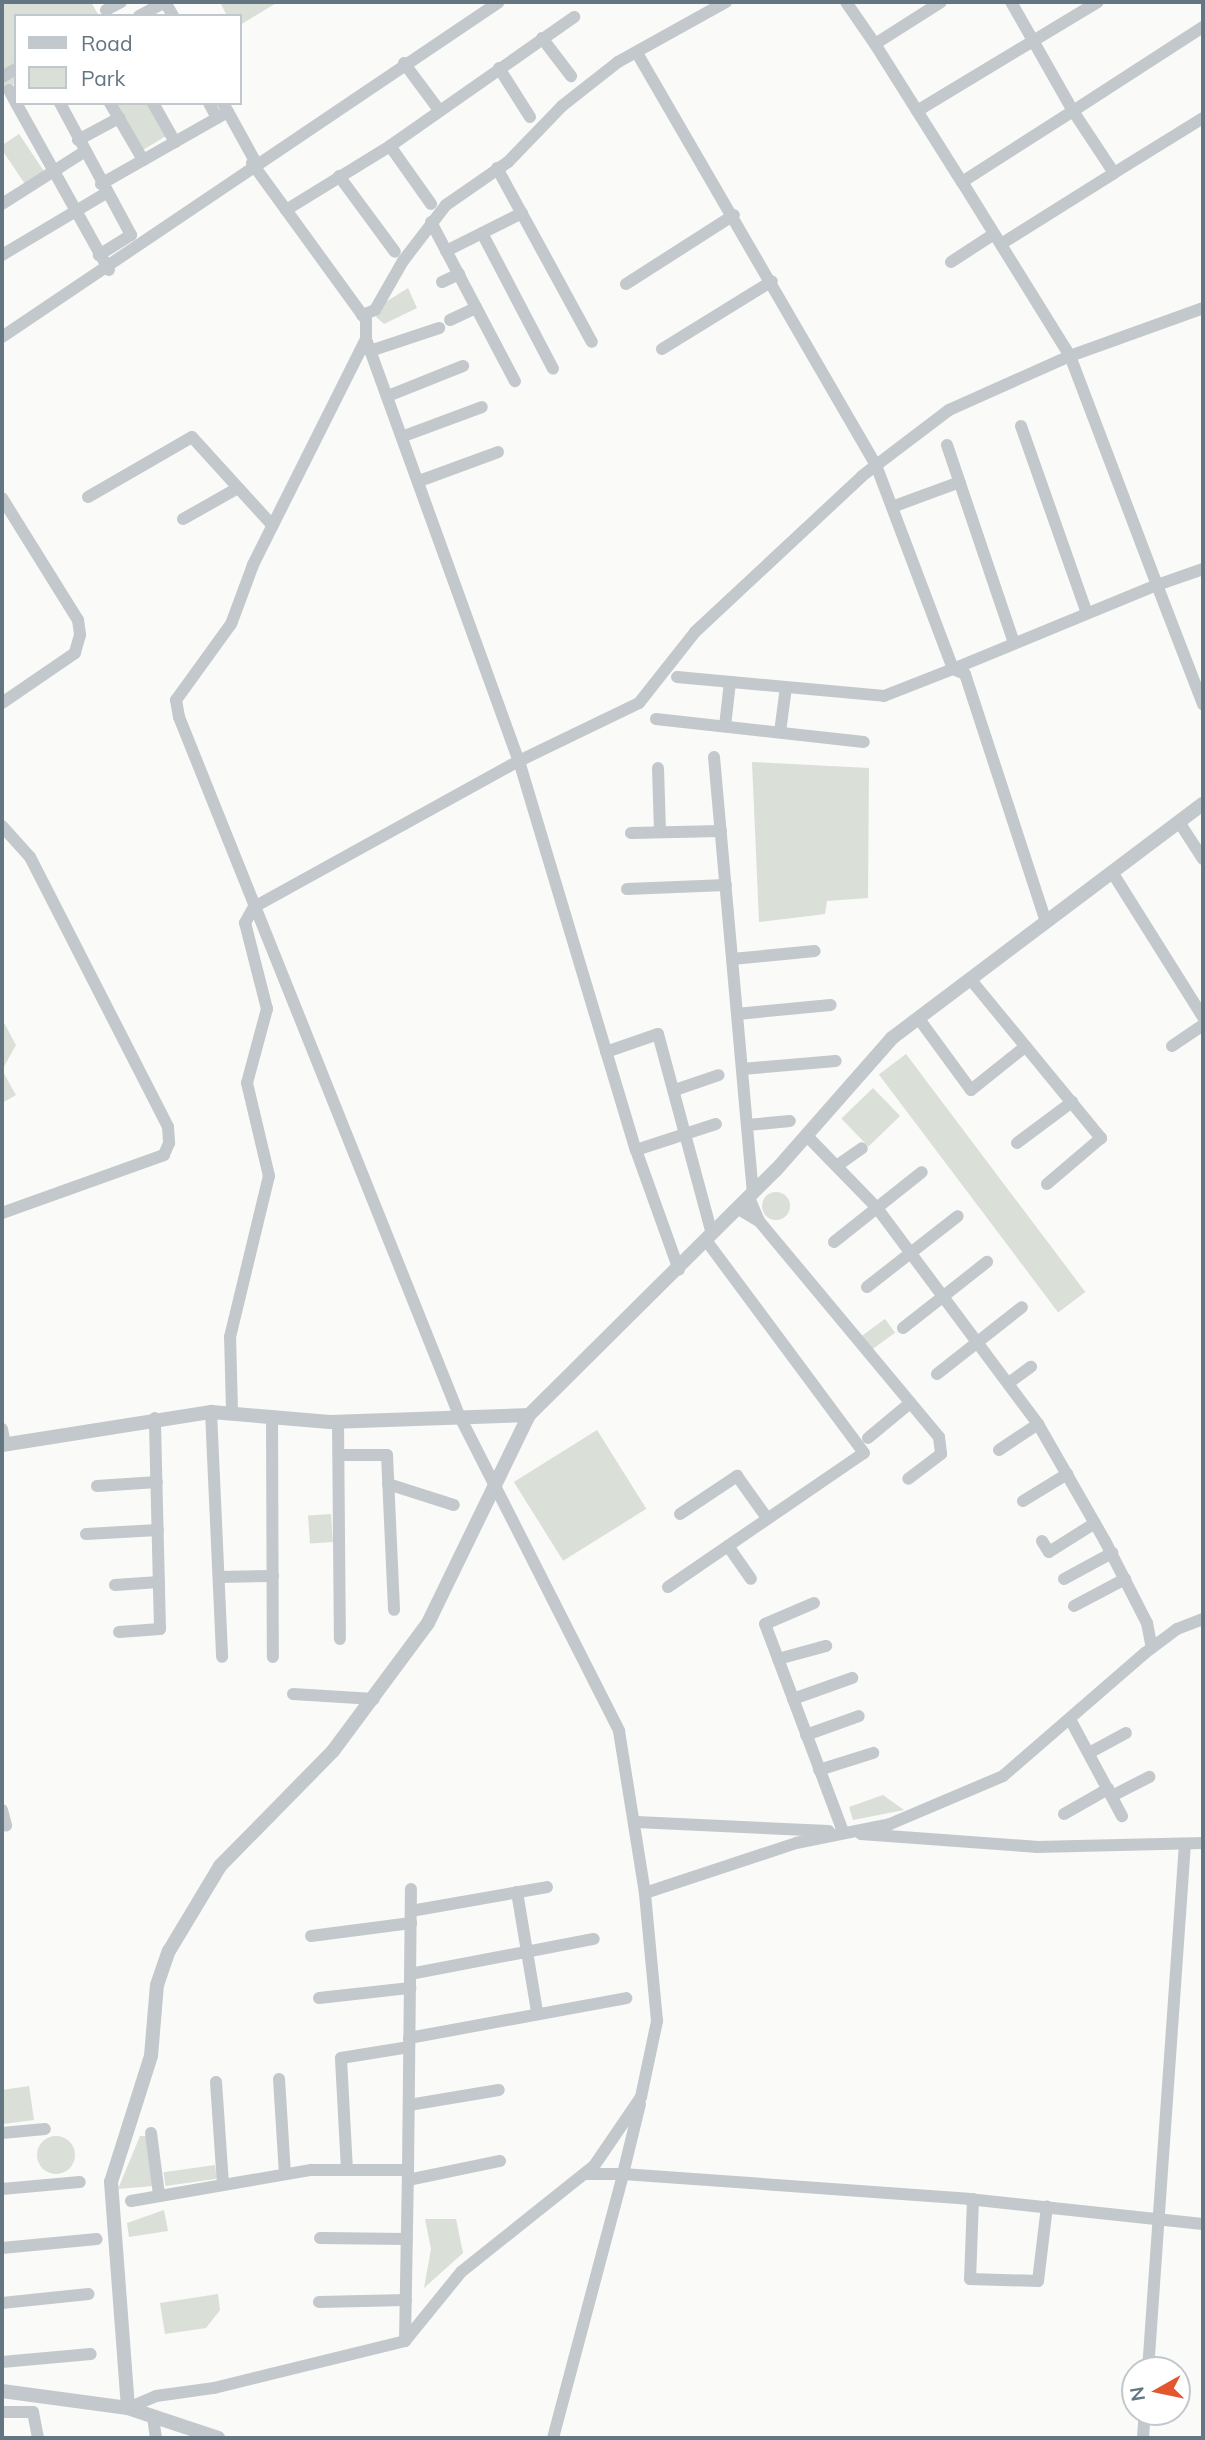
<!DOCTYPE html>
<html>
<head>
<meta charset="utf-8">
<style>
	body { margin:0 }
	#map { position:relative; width:1205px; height:2440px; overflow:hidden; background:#fafaf8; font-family:Mulish,sans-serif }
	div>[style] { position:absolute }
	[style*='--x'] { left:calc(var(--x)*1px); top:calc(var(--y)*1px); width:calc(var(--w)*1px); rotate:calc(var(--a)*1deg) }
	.green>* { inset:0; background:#dadfd7; transform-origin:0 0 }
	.round { border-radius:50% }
	.minor>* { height:12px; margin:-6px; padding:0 6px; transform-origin:6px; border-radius:6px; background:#c3c8cc }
	.tertiary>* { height:14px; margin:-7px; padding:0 7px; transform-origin:7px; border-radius:7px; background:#c3c8cc }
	span { translate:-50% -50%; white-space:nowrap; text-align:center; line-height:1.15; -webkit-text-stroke:7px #fff; paint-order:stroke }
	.frame { position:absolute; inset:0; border:4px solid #657683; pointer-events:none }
	.legend { position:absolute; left:14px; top:14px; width:228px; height:91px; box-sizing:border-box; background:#fff; border:2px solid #c1c8cd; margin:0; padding:9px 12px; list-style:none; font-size:21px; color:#657683 }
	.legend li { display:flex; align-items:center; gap:14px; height:35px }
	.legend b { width:35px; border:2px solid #c1c8cd }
	.north { position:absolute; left:1121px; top:2356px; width:70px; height:70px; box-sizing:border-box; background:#fff; border:2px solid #c1c8cd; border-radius:50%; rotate:261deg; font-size:19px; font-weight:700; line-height:28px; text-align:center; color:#657683 }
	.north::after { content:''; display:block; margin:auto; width:24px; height:32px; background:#e4572e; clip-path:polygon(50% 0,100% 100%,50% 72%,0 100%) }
</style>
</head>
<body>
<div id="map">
	<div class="green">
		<div style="clip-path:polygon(2px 2px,91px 2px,99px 16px,16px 16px,16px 83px,2px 90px)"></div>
		<div style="clip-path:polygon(220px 2px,278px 2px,240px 25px,240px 16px,227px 16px)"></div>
		<div style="clip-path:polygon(117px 103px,154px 103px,171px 133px,143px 150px)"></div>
		<div style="left:19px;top:134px;width:46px;height:23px;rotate:56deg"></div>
		<div style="clip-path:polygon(408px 288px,417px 308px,384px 324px,376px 317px,384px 303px)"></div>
		<div style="clip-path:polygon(752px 762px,869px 768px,868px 898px,827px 901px,825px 914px,759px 922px)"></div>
		<div style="clip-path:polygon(2px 1019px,16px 1045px,2px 1070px,16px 1095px,2px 1103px)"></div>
		<div style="left:906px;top:1054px;width:298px;height:34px;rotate:53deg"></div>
		<div style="left:873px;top:1088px;width:39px;height:44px;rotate:46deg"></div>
		<div class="round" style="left:762px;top:1192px;width:28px;height:28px"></div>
		<div style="left:885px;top:1319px;width:17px;height:31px;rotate:54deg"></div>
		<div style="left:597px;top:1430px;width:93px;height:98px;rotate:58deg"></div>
		<div style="left:331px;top:1514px;width:28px;height:23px;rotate:86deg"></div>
		<div style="clip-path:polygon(883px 1795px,904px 1810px,853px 1820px,849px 1807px)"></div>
		<div style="clip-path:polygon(29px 2086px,34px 2120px,3px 2124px,2px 2090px)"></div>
		<div style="clip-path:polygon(140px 2136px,148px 2136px,153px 2186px,118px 2189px)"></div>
		<div class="round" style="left:37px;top:2136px;width:38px;height:38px"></div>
		<div style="left:215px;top:2165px;width:14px;height:52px;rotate:82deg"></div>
		<div style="clip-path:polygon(164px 2210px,168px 2231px,129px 2237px,127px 2223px)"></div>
		<div style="clip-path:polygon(425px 2219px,456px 2219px,463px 2253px,424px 2288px,431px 2249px)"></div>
		<div style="clip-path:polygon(218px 2294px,220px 2310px,206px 2328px,165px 2334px,160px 2303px)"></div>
	</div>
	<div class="minor">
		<div style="--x:165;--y:2;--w:16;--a:60"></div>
		<div style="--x:846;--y:2;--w:51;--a:55.4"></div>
		<div style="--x:875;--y:44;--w:78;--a:-32.5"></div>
		<div style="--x:106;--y:10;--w:17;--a:-28"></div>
		<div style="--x:139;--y:16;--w:30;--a:-28"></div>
		<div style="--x:542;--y:38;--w:48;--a:52.7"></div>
		<div style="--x:875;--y:44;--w:163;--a:57.8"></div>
		<div style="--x:962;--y:182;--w:132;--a:-32.6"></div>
		<div style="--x:1073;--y:111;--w:125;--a:-119.6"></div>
		<div style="--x:637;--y:53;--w:476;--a:59.9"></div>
		<div style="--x:876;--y:465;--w:218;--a:69.3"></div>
		<div style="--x:953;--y:669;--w:221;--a:-22.4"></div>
		<div style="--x:1157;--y:585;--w:245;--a:-110.8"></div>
		<div style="--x:1070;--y:356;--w:205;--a:-121.8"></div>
		<div style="--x:404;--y:63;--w:59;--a:53.3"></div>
		<div style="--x:499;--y:68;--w:58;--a:57.7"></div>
		<div style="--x:2;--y:77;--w:16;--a:-30"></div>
		<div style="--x:9;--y:90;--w:15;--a:62"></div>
		<div style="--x:16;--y:103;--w:191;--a:60.9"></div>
		<div style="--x:60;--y:103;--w:150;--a:61.7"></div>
		<div style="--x:131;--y:235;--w:38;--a:148"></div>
		<div style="--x:110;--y:103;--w:66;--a:59.9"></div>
		<div style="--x:153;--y:103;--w:45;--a:60.6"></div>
		<div style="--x:209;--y:103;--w:17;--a:62"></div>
		<div style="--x:223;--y:103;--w:66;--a:61.1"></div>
		<div style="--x:917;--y:111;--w:211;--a:-31.1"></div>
		<div style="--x:78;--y:140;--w:47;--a:-28.2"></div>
		<div style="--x:390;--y:146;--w:71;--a:54.7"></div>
		<div style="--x:252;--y:163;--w:194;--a:54"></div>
		<div style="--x:366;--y:320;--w:19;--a:90"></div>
		<div style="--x:366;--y:339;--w:253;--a:116.6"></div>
		<div style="--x:253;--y:565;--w:63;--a:110.4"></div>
		<div style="--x:231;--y:624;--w:94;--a:125.9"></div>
		<div style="--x:176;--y:700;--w:17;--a:80"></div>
		<div style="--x:179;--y:717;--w:752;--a:68.14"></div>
		<div style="--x:459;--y:1415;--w:354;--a:63.1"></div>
		<div style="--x:619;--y:1731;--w:164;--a:80.9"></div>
		<div style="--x:497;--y:168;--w:198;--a:61.4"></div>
		<div style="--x:1114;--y:173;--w:105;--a:-31.7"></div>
		<div style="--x:339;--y:176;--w:94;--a:53.6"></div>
		<div style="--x:101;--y:184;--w:146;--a:-29.6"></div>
		<div style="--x:2;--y:204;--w:97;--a:-32.4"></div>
		<div style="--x:286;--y:210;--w:122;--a:-31.6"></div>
		<div style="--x:390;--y:146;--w:225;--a:-35"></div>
		<div style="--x:431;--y:222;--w:180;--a:62.2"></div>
		<div style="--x:482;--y:233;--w:153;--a:62.4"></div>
		<div style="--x:1001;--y:244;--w:133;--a:-32.1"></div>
		<div style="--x:1114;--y:173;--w:74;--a:-123.5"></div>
		<div style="--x:1073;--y:111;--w:155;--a:-32.9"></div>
		<div style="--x:446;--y:251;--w:85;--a:-26.6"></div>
		<div style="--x:2;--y:255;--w:121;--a:-30.8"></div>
		<div style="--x:951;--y:262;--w:51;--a:-33.1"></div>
		<div style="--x:442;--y:282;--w:19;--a:-25"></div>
		<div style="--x:626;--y:284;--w:128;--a:-32.6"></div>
		<div style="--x:362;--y:315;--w:14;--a:-21"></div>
		<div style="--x:375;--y:310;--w:56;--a:-60.3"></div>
		<div style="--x:403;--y:261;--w:71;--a:-52.5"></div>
		<div style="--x:446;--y:205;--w:75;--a:-34.7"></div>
		<div style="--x:508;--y:162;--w:78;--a:-46"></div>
		<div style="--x:562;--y:106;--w:71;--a:-38.2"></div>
		<div style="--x:618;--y:62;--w:124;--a:-29.1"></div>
		<div style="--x:450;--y:320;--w:29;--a:-25"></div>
		<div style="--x:2;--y:337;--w:599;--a:-33.98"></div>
		<div style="--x:366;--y:339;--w:449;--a:70.1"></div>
		<div style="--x:519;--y:761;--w:406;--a:73.3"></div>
		<div style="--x:636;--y:1150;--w:127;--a:70.3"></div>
		<div style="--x:662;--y:349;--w:129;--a:-31.7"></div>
		<div style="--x:370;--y:351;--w:73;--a:-18.4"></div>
		<div style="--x:388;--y:396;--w:81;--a:-21.8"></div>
		<div style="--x:1021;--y:426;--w:196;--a:70.6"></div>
		<div style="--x:404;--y:436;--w:83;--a:-20.4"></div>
		<div style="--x:947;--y:445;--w:206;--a:71.3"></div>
		<div style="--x:422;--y:480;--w:81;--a:-20.2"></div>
		<div style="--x:88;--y:497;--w:120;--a:-30"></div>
		<div style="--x:192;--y:437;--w:119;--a:47.7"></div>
		<div style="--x:2;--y:498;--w:144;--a:58.1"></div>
		<div style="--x:78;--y:620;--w:15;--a:82"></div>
		<div style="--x:80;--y:635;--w:19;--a:106"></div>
		<div style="--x:75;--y:653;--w:88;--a:145.6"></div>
		<div style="--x:892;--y:507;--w:72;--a:-20.2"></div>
		<div style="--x:183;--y:519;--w:63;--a:-29.4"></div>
		<div style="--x:1203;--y:569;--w:49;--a:160.8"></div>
		<div style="--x:1157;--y:585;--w:128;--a:68.9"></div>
		<div style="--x:677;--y:677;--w:208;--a:5.2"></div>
		<div style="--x:884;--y:696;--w:74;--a:-21.4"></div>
		<div style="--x:953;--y:669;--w:13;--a:23"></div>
		<div style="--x:965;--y:674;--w:261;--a:71.9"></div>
		<div style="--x:656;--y:719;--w:209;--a:6.3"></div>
		<div style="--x:725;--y:726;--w:44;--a:-83.5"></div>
		<div style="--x:780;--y:732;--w:45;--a:-82.4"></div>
		<div style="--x:714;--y:757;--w:438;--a:84.9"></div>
		<div style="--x:658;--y:768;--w:64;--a:88.2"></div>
		<div style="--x:1179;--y:822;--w:44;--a:57"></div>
		<div style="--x:2;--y:826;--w:42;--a:47.9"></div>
		<div style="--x:30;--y:857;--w:303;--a:62.9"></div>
		<div style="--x:168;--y:1127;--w:16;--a:86"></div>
		<div style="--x:169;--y:1143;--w:13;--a:113"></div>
		<div style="--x:164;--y:1155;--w:172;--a:160.3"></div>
		<div style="--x:631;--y:833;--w:90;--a:-1.3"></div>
		<div style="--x:1112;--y:872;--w:171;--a:57.9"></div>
		<div style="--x:627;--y:889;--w:99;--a:-2.3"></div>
		<div style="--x:732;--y:959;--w:83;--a:-5.5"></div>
		<div style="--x:971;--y:980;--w:205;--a:50.6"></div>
		<div style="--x:1101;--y:1138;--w:71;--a:139.6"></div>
		<div style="--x:737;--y:1014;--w:94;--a:-5.5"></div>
		<div style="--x:919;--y:1019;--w:88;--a:53.8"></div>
		<div style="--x:971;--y:1090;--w:70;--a:-38.7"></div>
		<div style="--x:1172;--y:1046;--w:37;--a:-34"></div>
		<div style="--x:606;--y:1052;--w:55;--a:-19.1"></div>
		<div style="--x:658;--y:1034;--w:207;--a:74.9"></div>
		<div style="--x:742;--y:1069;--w:94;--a:-4.9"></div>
		<div style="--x:675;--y:1090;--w:46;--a:-18.8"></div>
		<div style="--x:747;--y:1125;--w:43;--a:-5.3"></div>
		<div style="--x:807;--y:1136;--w:100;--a:45.8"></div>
		<div style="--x:877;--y:1208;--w:269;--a:53.3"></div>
		<div style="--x:1038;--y:1424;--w:135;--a:60.2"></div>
		<div style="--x:1105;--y:1541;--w:92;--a:62.9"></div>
		<div style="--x:1147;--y:1623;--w:25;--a:79"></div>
		<div style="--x:1017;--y:1143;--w:69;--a:-36.7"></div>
		<div style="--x:636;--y:1150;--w:84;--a:-18"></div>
		<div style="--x:838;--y:1165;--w:29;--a:-35"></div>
		<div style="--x:737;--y:1208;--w:26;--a:31"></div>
		<div style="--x:759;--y:1221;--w:26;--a:-113"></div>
		<div style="--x:759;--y:1221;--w:281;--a:50.2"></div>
		<div style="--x:939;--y:1437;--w:17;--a:83"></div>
		<div style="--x:941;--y:1454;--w:41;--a:142.9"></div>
		<div style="--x:834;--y:1242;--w:112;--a:-38.5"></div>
		<div style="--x:867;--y:1287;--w:115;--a:-38"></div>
		<div style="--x:903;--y:1328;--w:107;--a:-38.2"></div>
		<div style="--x:937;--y:1374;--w:108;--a:-38.2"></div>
		<div style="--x:1010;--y:1382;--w:26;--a:-36"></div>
		<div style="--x:232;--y:1411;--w:74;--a:-91.5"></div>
		<div style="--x:230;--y:1337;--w:166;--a:-76.4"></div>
		<div style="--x:269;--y:1176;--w:96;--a:-103.3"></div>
		<div style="--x:247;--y:1083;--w:77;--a:-74.9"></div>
		<div style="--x:267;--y:1009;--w:89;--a:-104.3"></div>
		<div style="--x:245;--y:923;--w:18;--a:-61"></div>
		<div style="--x:254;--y:907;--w:303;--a:-28.9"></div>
		<div style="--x:519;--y:761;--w:133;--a:-25.8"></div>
		<div style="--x:639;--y:703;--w:90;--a:-51.7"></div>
		<div style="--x:695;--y:632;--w:229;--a:-43"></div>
		<div style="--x:862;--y:476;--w:109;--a:-37.2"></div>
		<div style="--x:949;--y:410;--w:133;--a:-24.1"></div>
		<div style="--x:1070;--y:356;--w:141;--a:-19.8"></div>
		<div style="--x:211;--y:1412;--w:245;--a:87.4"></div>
		<div style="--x:272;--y:1416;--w:241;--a:89.8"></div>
		<div style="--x:338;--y:1422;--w:217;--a:89.5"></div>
		<div style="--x:2;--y:1429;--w:15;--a:79"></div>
		<div style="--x:868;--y:1438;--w:55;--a:-39.8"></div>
		<div style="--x:999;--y:1450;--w:47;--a:-33.7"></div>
		<div style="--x:339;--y:1455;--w:48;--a:0"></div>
		<div style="--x:387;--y:1455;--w:155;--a:87.4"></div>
		<div style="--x:388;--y:1484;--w:69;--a:17.7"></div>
		<div style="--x:97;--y:1486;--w:60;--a:-3.8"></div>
		<div style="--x:1023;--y:1501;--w:52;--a:-31.5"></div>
		<div style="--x:680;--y:1514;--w:69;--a:-33.7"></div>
		<div style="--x:737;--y:1476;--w:52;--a:54.5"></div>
		<div style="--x:86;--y:1534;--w:72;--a:-3.2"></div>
		<div style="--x:1042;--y:1541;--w:13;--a:58"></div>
		<div style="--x:1049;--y:1552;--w:54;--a:-32.2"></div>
		<div style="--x:728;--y:1546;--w:40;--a:55.1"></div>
		<div style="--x:219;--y:1577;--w:54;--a:-1.1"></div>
		<div style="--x:1064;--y:1579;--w:55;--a:-28.4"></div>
		<div style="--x:115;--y:1585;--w:44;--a:-3.9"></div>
		<div style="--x:668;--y:1587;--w:237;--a:-34.4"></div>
		<div style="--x:864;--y:1453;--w:265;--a:-126.6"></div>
		<div style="--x:814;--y:1603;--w:53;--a:156.8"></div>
		<div style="--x:765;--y:1624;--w:222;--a:69.4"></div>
		<div style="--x:1074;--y:1606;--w:58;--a:-27.9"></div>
		<div style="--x:119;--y:1632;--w:41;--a:-4.2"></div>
		<div style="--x:160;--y:1629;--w:211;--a:-91.4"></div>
		<div style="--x:778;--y:1659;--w:50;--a:-15.2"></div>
		<div style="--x:293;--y:1694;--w:81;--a:3.5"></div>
		<div style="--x:793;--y:1699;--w:63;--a:-19.6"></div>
		<div style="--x:1071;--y:1721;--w:108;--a:61.8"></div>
		<div style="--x:806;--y:1735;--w:56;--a:-19.7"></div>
		<div style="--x:1089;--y:1753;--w:42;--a:-28.4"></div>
		<div style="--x:819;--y:1770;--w:57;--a:-17.5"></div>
		<div style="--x:1112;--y:1796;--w:42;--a:-27.2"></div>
		<div style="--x:2;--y:1810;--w:16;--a:75"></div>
		<div style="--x:1064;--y:1814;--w:51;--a:-29.6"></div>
		<div style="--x:636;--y:1822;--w:193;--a:2.7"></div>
		<div style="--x:861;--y:1834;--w:175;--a:4.2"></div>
		<div style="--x:1036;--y:1847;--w:167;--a:-1.4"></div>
		<div style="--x:517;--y:1892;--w:122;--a:80.5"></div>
		<div style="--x:411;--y:1911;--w:138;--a:-10"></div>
		<div style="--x:311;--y:1936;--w:101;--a:-7.4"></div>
		<div style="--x:410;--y:1974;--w:187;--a:-10.8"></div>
		<div style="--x:319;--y:1998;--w:92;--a:-6.3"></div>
		<div style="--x:409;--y:2038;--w:221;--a:-10.4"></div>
		<div style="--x:279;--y:2079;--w:95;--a:86.4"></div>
		<div style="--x:216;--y:2082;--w:102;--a:86.1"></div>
		<div style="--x:640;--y:2104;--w:72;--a:103.7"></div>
		<div style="--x:623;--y:2174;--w:346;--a:4.1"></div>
		<div style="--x:968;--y:2199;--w:236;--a:6.1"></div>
		<div style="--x:409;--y:2105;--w:91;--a:-9.5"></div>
		<div style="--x:2;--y:2133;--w:43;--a:-5.3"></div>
		<div style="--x:151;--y:2133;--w:63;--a:82.6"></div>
		<div style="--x:347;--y:2170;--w:112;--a:-93.1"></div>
		<div style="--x:341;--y:2058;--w:69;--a:-9.2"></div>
		<div style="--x:408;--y:2170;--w:281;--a:-89.4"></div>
		<div style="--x:408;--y:2180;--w:94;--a:-11.7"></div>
		<div style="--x:2;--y:2189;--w:78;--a:-5.1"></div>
		<div style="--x:973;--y:2199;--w:80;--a:92.1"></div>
		<div style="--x:970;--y:2279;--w:68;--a:1.7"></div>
		<div style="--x:1038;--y:2281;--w:75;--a:-83.1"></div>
		<div style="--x:131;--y:2201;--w:183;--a:-9.8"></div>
		<div style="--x:311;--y:2170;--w:97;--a:0"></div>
		<div style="--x:408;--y:2170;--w:171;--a:91"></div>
		<div style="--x:320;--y:2238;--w:87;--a:0.7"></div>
		<div style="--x:2;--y:2248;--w:95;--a:-5.4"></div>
		<div style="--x:319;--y:2302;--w:87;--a:-1.3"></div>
		<div style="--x:2;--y:2303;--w:87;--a:-5.9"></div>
		<div style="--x:2;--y:2362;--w:89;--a:-5.1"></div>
		<div style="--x:1148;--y:2370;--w:527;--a:-85.98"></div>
		<div style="--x:128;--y:2408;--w:30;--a:-23"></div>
		<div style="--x:156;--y:2396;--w:59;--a:-7.9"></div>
		<div style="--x:214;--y:2388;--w:197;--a:-13.8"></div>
		<div style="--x:405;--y:2341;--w:89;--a:-50.9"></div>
		<div style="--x:461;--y:2272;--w:170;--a:-38.6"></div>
		<div style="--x:594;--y:2166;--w:83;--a:-55.7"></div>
		<div style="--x:641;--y:2097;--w:78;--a:-78.1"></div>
		<div style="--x:657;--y:2021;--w:129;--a:-95.4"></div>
		<div style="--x:645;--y:1893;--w:159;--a:-18.3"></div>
		<div style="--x:796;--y:1843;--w:96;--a:-11.4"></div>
		<div style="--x:890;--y:1824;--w:123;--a:-23"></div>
		<div style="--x:1003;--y:1776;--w:188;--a:-40.9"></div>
		<div style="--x:1145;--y:1653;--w:40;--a:-37"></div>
		<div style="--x:1177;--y:1629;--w:28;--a:-21"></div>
		<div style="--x:2;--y:2412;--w:31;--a:0"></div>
		<div style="--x:33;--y:2412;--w:26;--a:79"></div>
		<div style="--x:153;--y:2417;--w:21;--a:82"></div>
		<div style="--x:553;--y:2438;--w:273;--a:-75.1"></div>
		<div style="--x:623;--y:2174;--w:38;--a:180"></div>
		<div style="--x:1143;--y:2438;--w:26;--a:-86"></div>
	</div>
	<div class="tertiary">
		<div style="--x:2;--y:1445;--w:212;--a:-9"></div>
		<div style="--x:211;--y:1412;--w:119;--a:4.8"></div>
		<div style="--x:330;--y:1422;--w:199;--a:-2"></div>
		<div style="--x:529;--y:1415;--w:348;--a:-44.8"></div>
		<div style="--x:776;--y:1170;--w:176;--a:-48.7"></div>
		<div style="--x:892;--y:1038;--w:389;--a:-37"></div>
		<div style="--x:2;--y:2391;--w:127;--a:7.7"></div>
		<div style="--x:128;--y:2408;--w:95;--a:18.4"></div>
		<div style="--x:128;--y:2408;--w:227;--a:-94.3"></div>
		<div style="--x:111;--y:2182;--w:132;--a:-72.4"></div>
		<div style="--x:151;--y:2056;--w:71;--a:-85.2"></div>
		<div style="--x:157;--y:1985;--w:36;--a:-71"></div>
		<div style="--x:169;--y:1951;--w:99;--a:-59"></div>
		<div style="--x:220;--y:1866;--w:161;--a:-45.5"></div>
		<div style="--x:333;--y:1751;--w:159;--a:-53.4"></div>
		<div style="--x:428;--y:1623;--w:231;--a:-64.1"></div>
	</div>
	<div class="frame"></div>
	<ul class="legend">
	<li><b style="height:9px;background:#c3c8cc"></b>Road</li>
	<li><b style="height:19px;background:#dadfd7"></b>Park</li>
	</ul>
	<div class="north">N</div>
</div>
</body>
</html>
